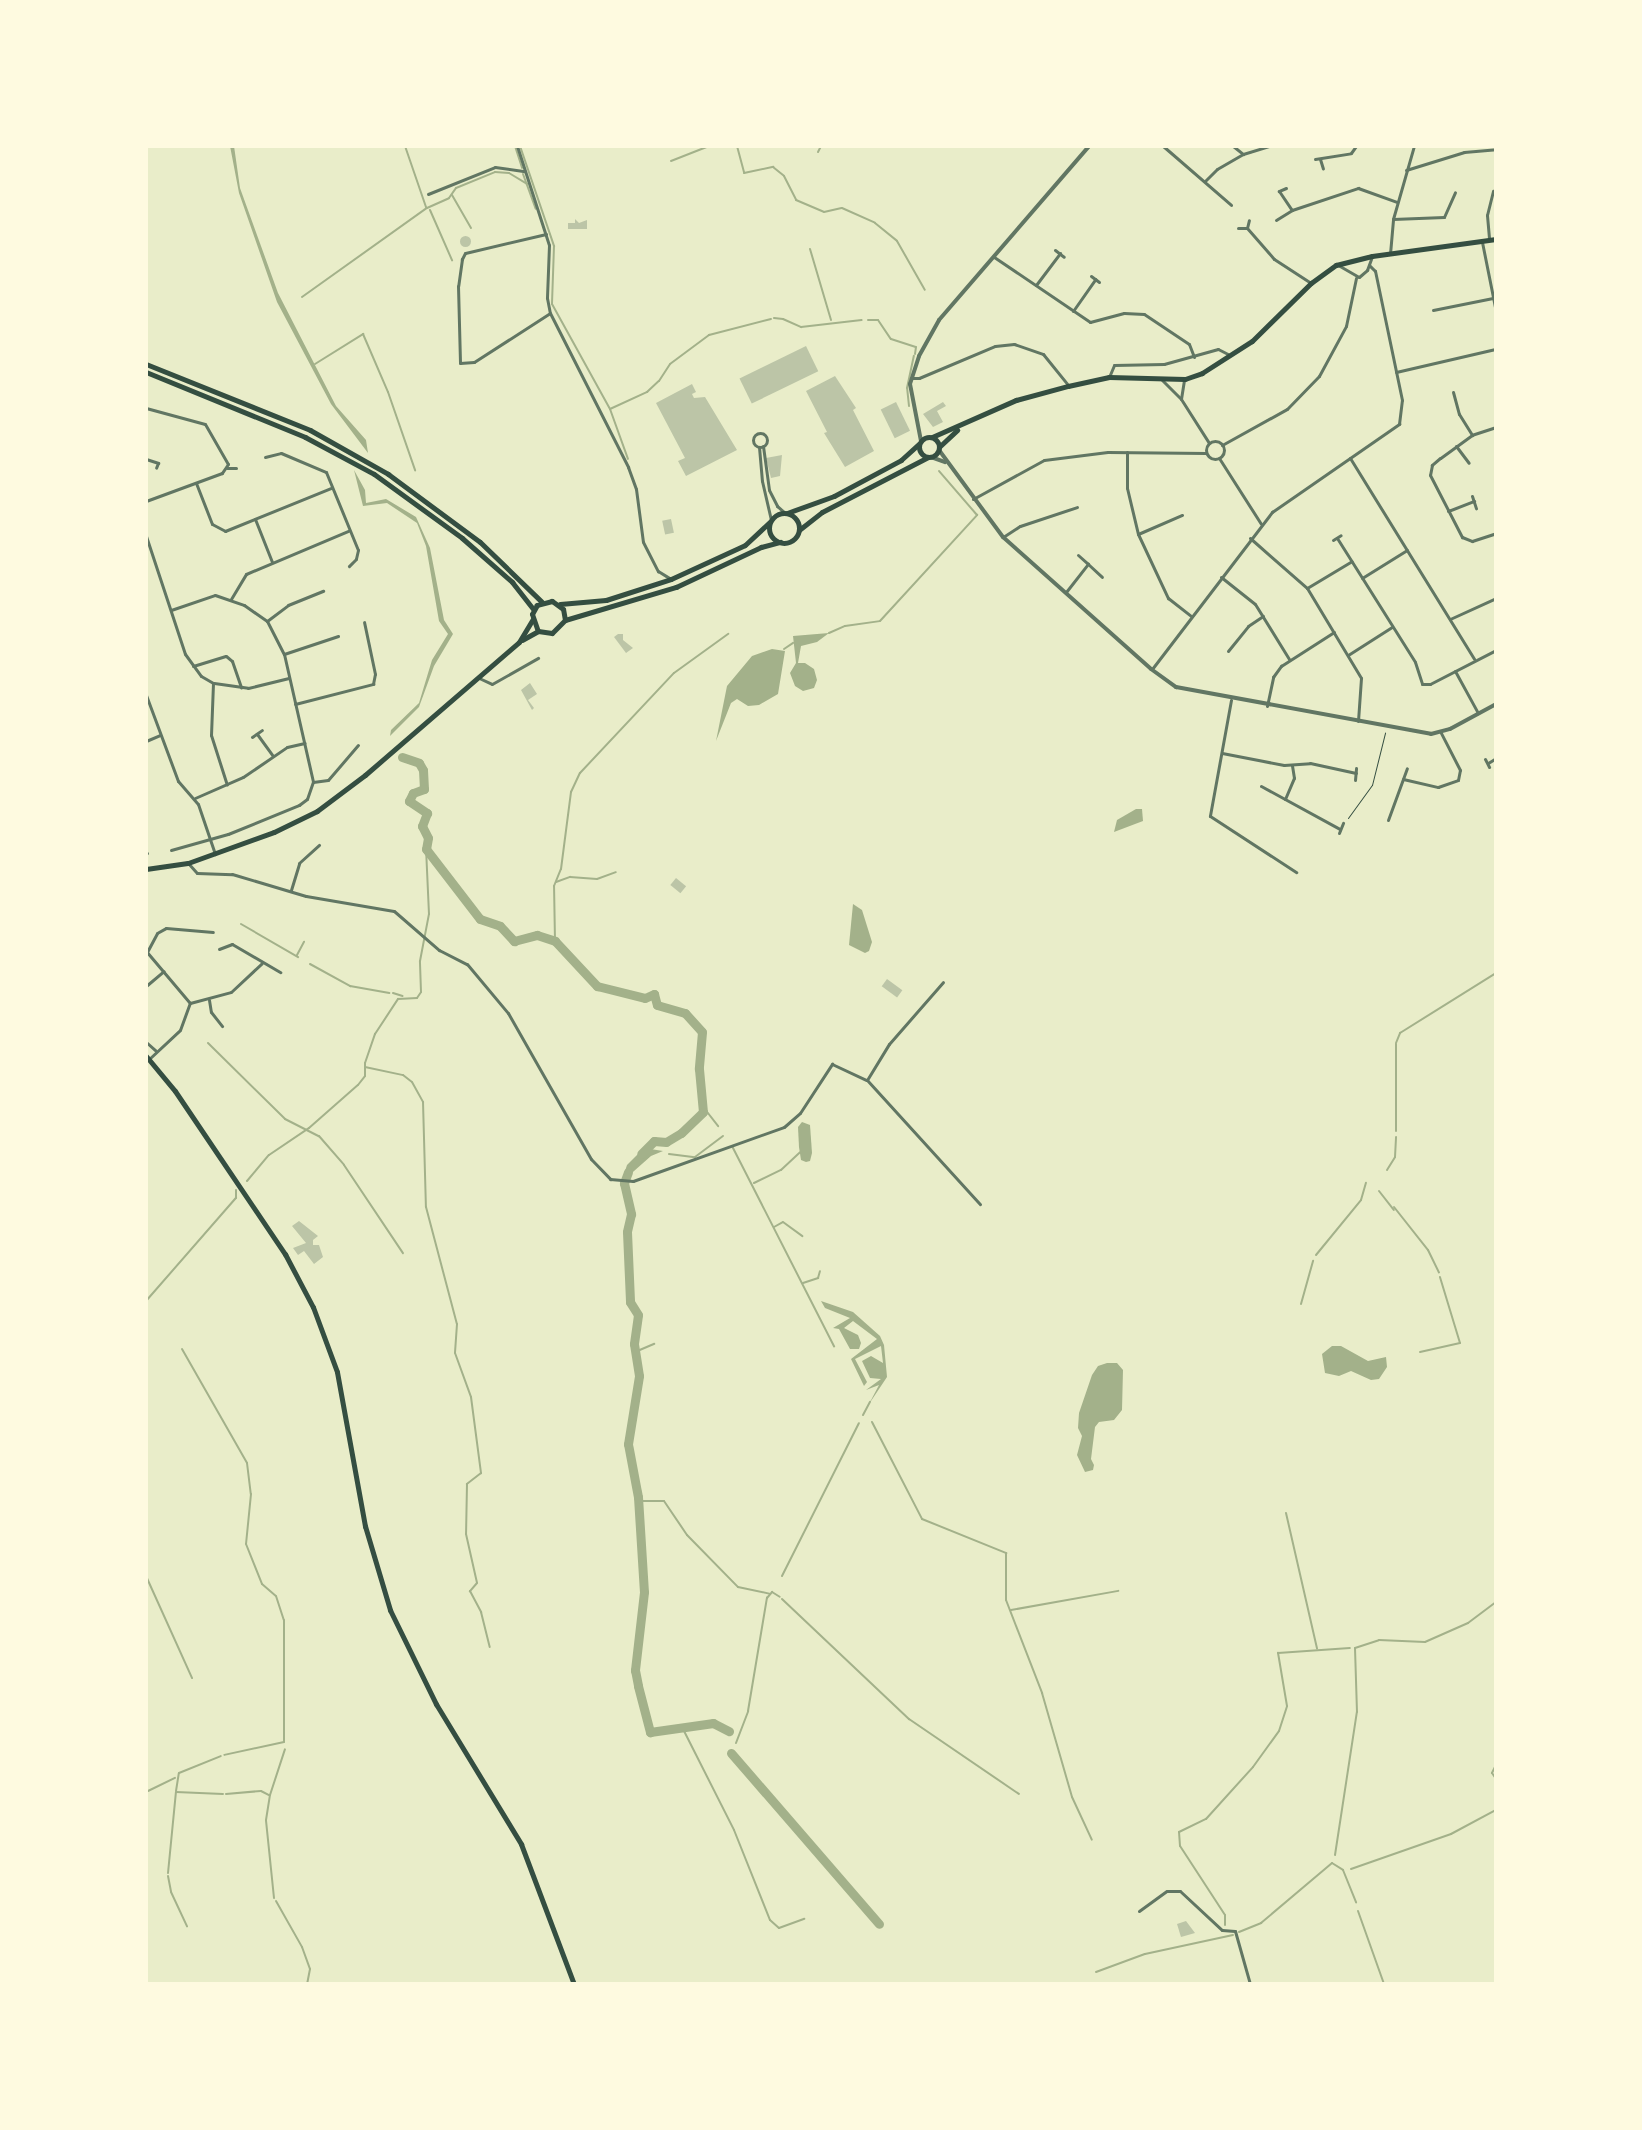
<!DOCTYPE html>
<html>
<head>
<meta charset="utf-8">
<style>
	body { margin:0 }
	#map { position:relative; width:1642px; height:2130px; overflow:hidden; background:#e9edc9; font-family:Cabin,sans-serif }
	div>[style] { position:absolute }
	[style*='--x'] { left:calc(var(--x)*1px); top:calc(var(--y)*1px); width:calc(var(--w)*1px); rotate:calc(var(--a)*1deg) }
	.water>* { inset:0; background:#a3b18a }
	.stream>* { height:2px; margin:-1px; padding:0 1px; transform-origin:1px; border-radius:1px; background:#a3b18a }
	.river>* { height:9px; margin:-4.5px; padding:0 4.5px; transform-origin:4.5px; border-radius:4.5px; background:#a3b18a }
	.building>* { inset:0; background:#bcc5a7; transform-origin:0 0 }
	.round { border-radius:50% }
	.path>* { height:1px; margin:-0.5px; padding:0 0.5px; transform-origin:0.5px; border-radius:0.5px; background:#344e41 }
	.minor>* { height:3px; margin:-1.5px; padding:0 1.5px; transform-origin:1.5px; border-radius:1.5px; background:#617663 }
	.minor>.ring { margin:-1.5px; padding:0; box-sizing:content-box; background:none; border:3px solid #617663; border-radius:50% }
	.tertiary>* { height:4px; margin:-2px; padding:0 2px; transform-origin:2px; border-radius:2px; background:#617663 }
	.primary>* { height:5px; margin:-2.5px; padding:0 2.5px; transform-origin:2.5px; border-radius:2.5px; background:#344e41 }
	.primary>.ring { margin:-2.5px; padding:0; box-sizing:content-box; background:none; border:5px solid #344e41; border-radius:50% }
	span { translate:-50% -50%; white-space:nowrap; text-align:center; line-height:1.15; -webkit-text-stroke:7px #fefae0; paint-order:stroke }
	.frame { position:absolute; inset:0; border:148px solid #fefae0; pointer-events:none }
</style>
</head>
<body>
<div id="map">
	<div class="water">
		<div style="clip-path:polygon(230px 146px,234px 146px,240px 188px,278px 293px,336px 406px,366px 440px,368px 453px,331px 404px,277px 302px,239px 193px)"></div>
		<div style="clip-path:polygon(354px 470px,365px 490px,366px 503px,386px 499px,416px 517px,430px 548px,444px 620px,453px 634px,434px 666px,419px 707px,390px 736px,391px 730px,419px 703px,432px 660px,448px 634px,439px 621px,426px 546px,417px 523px,387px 503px,363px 506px)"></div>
		<div style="clip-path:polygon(829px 633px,817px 642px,801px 646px,798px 663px,805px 663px,814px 669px,817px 680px,814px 688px,803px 691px,795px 686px,790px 673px,796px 663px,793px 636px)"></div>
		<div style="clip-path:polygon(772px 649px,785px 651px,778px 694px,759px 705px,748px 706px,737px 699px,731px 703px,716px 741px,727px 686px,752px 656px)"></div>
		<div style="clip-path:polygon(1136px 809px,1142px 809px,1143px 821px,1114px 832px,1117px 820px)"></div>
		<div style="clip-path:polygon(853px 904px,862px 910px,872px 942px,869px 951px,865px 953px,849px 945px)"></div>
		<div style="clip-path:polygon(802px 1122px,810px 1125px,812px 1153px,810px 1161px,806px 1162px,801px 1160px,799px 1147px,798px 1127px)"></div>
		<div style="clip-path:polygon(644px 1148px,663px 1151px,651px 1156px,625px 1179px,623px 1177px,627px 1165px)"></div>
		<div style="clip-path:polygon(821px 1301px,853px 1312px,880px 1336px,884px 1345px,887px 1377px,869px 1404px,879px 1385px,866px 1390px,881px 1379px,870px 1378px,862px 1361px,871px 1356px,883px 1363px,881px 1346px,855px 1359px,867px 1382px,864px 1386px,851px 1359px,877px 1339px,853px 1321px,844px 1328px,858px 1335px,861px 1343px,859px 1349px,850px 1349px,839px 1329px,833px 1328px,850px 1318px,825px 1308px)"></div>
		<div style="clip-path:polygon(1332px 1346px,1341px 1346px,1368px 1361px,1386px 1357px,1387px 1367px,1379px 1379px,1371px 1380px,1351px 1371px,1339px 1376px,1325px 1373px,1322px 1354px)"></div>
		<div style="clip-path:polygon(1107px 1363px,1117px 1363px,1123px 1370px,1122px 1410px,1114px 1420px,1099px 1422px,1095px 1427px,1091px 1459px,1094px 1465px,1093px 1470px,1085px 1472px,1077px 1455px,1082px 1436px,1078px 1428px,1079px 1413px,1092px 1375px,1098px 1366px)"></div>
	</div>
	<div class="stream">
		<div style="--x:405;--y:146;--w:65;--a:71"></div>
		<div style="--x:515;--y:146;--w:23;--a:72"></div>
		<div style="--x:520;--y:146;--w:106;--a:71.2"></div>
		<div style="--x:554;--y:246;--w:58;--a:92"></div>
		<div style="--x:552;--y:304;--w:120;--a:61.1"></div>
		<div style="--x:610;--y:409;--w:41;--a:-24.7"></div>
		<div style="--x:647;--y:392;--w:16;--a:-43"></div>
		<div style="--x:659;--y:381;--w:20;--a:-57"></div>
		<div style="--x:670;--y:364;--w:49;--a:-36.6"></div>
		<div style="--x:709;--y:335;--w:64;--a:-14.5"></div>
		<div style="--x:737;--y:146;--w:28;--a:75"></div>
		<div style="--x:744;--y:173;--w:30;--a:-12"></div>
		<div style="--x:773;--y:167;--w:14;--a:39"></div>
		<div style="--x:784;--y:176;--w:27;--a:63"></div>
		<div style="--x:796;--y:200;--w:30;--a:23"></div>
		<div style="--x:824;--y:212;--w:18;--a:-13"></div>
		<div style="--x:842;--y:208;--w:36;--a:24"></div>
		<div style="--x:875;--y:223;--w:28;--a:39"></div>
		<div style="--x:897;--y:241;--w:56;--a:60.3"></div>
		<div style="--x:818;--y:152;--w:7;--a:-63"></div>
		<div style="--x:671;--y:161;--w:41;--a:-21.5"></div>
		<div style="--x:523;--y:174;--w:37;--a:70"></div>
		<div style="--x:452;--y:195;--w:38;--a:60"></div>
		<div style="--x:430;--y:210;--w:55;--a:66.3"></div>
		<div style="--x:810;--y:249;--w:74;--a:73.5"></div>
		<div style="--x:302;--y:297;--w:153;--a:-35.5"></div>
		<div style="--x:427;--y:208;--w:24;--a:-24"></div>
		<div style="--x:449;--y:198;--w:12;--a:-55"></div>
		<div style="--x:456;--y:188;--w:42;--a:-22.3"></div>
		<div style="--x:495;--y:172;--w:14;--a:4"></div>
		<div style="--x:509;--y:173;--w:21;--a:31"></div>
		<div style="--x:774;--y:318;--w:9;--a:6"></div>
		<div style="--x:783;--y:319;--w:20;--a:24"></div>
		<div style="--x:801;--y:327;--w:61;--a:-6.5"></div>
		<div style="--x:868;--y:320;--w:10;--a:0"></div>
		<div style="--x:878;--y:320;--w:23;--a:56"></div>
		<div style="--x:891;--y:339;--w:26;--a:18"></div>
		<div style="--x:916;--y:347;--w:7;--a:98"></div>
		<div style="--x:315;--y:364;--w:57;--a:-32"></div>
		<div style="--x:363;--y:334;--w:63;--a:66.7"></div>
		<div style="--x:388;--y:392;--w:83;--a:70.9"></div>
		<div style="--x:909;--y:406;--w:18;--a:-96"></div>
		<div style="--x:907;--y:388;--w:33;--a:-78"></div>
		<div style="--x:610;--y:409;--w:53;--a:70.2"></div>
		<div style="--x:829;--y:633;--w:17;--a:-24"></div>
		<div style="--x:845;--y:626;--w:35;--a:-8"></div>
		<div style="--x:880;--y:621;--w:144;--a:-47.5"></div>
		<div style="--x:977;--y:515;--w:58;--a:-130.8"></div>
		<div style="--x:784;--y:649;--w:11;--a:-34"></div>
		<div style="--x:556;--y:882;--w:15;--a:-20"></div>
		<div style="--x:570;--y:877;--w:27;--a:4"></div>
		<div style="--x:597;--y:879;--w:20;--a:-20"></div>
		<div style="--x:241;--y:924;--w:66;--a:30.1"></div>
		<div style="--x:555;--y:941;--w:55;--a:-91"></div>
		<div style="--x:554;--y:886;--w:18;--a:-68"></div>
		<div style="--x:561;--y:869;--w:78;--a:-82.6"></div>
		<div style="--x:571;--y:792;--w:21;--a:-65"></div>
		<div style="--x:580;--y:773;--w:137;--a:-46.8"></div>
		<div style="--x:674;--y:673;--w:67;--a:-35.8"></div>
		<div style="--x:297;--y:955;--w:15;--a:-62"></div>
		<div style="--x:310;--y:964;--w:46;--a:28.8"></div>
		<div style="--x:350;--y:986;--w:40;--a:10"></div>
		<div style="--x:393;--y:993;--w:10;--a:17"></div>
		<div style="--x:208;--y:1043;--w:108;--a:44.6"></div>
		<div style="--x:285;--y:1119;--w:38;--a:27"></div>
		<div style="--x:319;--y:1136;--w:38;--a:49"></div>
		<div style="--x:344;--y:1165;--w:106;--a:56.2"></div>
		<div style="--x:1396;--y:1043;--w:11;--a:-68"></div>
		<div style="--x:1400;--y:1033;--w:113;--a:-32"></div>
		<div style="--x:365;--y:1067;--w:39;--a:12"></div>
		<div style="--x:403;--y:1075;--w:11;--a:38"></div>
		<div style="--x:412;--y:1082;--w:23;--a:61"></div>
		<div style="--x:423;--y:1102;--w:105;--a:88.4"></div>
		<div style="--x:426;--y:1207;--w:121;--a:75.2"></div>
		<div style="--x:457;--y:1324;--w:29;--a:94"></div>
		<div style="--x:455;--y:1353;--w:47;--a:70"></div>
		<div style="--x:471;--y:1397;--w:77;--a:82.5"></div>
		<div style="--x:481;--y:1473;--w:18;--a:142"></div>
		<div style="--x:467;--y:1484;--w:50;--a:91.1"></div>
		<div style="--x:466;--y:1534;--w:50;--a:77.3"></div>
		<div style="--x:477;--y:1583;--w:11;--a:131"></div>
		<div style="--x:470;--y:1591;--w:24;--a:62"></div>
		<div style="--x:481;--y:1612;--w:36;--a:76"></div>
		<div style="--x:704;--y:1108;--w:23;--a:52"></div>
		<div style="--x:1396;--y:1131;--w:87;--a:-90"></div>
		<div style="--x:732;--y:1146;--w:225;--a:63"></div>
		<div style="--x:669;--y:1154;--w:26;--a:7"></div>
		<div style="--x:695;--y:1157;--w:35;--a:-37"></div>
		<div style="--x:1387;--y:1170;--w:15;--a:-58"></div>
		<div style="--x:1395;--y:1157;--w:20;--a:-87"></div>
		<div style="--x:247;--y:1181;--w:34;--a:-50"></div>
		<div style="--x:269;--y:1155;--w:48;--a:-34"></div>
		<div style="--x:309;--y:1128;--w:65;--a:-41.3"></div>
		<div style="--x:358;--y:1085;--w:11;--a:-52"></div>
		<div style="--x:365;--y:1076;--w:13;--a:-90"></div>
		<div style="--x:365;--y:1063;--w:31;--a:-71"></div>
		<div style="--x:375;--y:1034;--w:42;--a:-56.7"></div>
		<div style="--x:398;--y:999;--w:19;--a:-3"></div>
		<div style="--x:417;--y:998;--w:7;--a:-56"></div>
		<div style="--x:421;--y:992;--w:31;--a:-92"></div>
		<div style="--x:420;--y:961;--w:48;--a:-79.2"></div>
		<div style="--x:429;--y:914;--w:65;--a:-92.6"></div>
		<div style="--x:754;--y:1183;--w:30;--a:-26"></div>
		<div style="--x:781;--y:1170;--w:26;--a:-43"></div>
		<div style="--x:1379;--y:1191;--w:24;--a:52"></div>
		<div style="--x:1394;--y:1207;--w:55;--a:51.7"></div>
		<div style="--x:1428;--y:1250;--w:25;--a:64"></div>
		<div style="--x:774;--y:1227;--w:10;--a:-29"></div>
		<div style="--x:783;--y:1222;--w:24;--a:36"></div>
		<div style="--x:1316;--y:1255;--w:71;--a:-50.7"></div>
		<div style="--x:1361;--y:1200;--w:18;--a:-74"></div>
		<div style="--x:803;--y:1283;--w:16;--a:-18"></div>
		<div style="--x:818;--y:1278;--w:7;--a:-74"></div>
		<div style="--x:146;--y:1301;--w:137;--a:-48.9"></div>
		<div style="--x:236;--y:1198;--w:8;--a:-90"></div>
		<div style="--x:1301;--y:1304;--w:45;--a:-74.4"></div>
		<div style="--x:182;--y:1349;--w:131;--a:60.3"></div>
		<div style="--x:247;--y:1463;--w:31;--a:83"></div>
		<div style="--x:251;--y:1494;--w:50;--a:95.7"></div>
		<div style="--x:246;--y:1544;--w:43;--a:68.2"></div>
		<div style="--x:262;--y:1584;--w:18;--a:41"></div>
		<div style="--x:276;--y:1596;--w:25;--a:72"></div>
		<div style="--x:284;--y:1620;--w:122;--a:90"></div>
		<div style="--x:284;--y:1742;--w:61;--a:167.8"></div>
		<div style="--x:635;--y:1352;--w:21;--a:-23"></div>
		<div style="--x:1420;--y:1352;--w:41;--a:-12.7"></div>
		<div style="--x:1460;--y:1343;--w:69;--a:-106.9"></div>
		<div style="--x:863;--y:1415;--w:15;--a:-62"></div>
		<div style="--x:872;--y:1422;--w:109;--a:62.7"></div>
		<div style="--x:922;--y:1519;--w:91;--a:22"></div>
		<div style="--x:1006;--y:1553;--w:47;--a:90"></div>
		<div style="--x:1006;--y:1600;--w:100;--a:68.8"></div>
		<div style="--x:1042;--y:1693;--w:108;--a:73.9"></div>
		<div style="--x:1072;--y:1797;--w:47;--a:65.1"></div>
		<div style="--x:638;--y:1497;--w:6;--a:45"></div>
		<div style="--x:642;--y:1501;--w:22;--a:0"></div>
		<div style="--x:664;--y:1501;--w:41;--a:55.9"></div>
		<div style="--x:687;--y:1535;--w:73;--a:45.6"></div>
		<div style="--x:738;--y:1587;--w:33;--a:12"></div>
		<div style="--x:1286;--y:1513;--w:139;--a:77.1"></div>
		<div style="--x:146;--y:1576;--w:112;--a:65.7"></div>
		<div style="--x:782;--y:1576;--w:171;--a:-63.3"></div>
		<div style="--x:782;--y:1599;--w:175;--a:43.4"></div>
		<div style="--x:909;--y:1719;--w:133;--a:34.3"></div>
		<div style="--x:1011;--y:1610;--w:109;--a:-10.1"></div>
		<div style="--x:682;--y:1727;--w:115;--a:63.2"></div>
		<div style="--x:734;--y:1830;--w:97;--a:68.2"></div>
		<div style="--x:770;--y:1920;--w:12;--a:42"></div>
		<div style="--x:779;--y:1928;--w:27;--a:-20"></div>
		<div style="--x:736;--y:1743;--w:34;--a:-69"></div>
		<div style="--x:748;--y:1711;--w:115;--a:-80.5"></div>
		<div style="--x:767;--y:1598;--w:8;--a:-50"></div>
		<div style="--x:772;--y:1592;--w:9;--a:32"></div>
		<div style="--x:1496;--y:1765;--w:9;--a:117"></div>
		<div style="--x:1492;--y:1773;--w:7;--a:56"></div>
		<div style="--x:148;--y:1791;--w:30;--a:-26"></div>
		<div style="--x:176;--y:1791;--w:18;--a:-81"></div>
		<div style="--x:179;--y:1773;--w:45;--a:-22"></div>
		<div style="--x:226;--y:1794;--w:35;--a:-5"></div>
		<div style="--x:261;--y:1791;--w:9;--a:27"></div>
		<div style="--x:1335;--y:1855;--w:145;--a:-81.3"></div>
		<div style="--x:1357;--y:1712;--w:64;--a:-91.8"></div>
		<div style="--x:1355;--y:1648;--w:25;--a:-18"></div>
		<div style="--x:1379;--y:1640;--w:46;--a:2.5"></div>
		<div style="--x:1425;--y:1642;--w:47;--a:-23.8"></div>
		<div style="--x:1468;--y:1623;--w:35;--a:-37"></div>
		<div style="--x:1351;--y:1869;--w:106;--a:-19.3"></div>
		<div style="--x:1451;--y:1834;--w:51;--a:-28.1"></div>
		<div style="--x:168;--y:1873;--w:81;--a:-84.4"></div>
		<div style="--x:176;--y:1792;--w:47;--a:2.4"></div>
		<div style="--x:168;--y:1876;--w:16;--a:79"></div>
		<div style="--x:171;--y:1892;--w:38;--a:65"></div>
		<div style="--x:274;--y:1898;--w:78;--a:-95.9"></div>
		<div style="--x:266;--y:1820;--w:25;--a:-81"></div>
		<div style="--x:270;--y:1795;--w:48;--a:-71.9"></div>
		<div style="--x:276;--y:1901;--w:53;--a:60.5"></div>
		<div style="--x:302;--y:1947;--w:23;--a:70"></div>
		<div style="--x:310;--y:1969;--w:15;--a:101"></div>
		<div style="--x:1358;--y:1911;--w:77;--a:70.4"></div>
		<div style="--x:1225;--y:1925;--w:10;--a:-90"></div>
		<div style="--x:1225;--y:1915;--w:82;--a:-123.1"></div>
		<div style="--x:1180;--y:1846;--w:14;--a:-94"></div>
		<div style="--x:1179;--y:1832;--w:30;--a:-26"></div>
		<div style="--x:1206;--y:1819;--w:70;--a:-47.9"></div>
		<div style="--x:1253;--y:1767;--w:44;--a:-54.2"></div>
		<div style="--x:1279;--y:1731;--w:26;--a:-72"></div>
		<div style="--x:1287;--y:1706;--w:54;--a:-99.6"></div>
		<div style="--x:1278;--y:1653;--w:72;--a:-4"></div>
		<div style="--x:1239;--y:1932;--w:24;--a:-22"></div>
		<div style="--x:1261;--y:1923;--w:93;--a:-40.2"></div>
		<div style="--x:1332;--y:1863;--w:13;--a:32"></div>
		<div style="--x:1343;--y:1870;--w:35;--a:68"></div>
		<div style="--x:1096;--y:1972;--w:52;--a:-20.2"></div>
		<div style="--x:1145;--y:1954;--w:90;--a:-12.2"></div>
		<div style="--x:1073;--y:1984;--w:5;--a:-11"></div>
	</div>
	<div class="river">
		<div style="--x:402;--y:757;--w:18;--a:19"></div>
		<div style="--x:419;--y:763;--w:8;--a:60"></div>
		<div style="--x:423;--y:770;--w:19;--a:87"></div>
		<div style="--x:424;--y:789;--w:12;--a:160"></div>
		<div style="--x:413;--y:793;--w:9;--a:117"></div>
		<div style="--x:409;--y:801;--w:22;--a:34"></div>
		<div style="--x:427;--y:813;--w:14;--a:111"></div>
		<div style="--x:422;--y:826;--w:13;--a:63"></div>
		<div style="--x:428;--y:838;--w:11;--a:100"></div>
		<div style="--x:426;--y:849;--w:88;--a:52.4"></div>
		<div style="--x:480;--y:919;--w:21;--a:19"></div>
		<div style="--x:500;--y:926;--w:21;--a:47"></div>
		<div style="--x:514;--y:941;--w:24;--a:-15"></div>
		<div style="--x:537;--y:935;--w:19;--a:18"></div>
		<div style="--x:555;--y:941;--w:62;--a:47"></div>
		<div style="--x:597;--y:986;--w:49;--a:14"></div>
		<div style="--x:645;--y:998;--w:10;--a:-24"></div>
		<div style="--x:654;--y:994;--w:11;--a:75"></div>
		<div style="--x:657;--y:1005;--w:29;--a:16"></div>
		<div style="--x:685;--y:1013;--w:25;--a:48"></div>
		<div style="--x:702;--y:1032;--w:37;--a:95"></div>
		<div style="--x:699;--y:1069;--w:43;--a:84.7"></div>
		<div style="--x:703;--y:1112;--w:30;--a:136"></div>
		<div style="--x:681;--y:1133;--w:17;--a:149"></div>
		<div style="--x:666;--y:1142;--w:12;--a:-175"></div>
		<div style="--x:654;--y:1141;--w:18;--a:135"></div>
		<div style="--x:628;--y:1172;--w:12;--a:110"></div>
		<div style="--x:624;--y:1183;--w:32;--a:77"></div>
		<div style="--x:631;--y:1214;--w:18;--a:103"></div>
		<div style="--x:627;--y:1232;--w:70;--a:87.5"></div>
		<div style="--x:630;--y:1302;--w:15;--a:58"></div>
		<div style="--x:638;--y:1315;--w:29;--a:98"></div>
		<div style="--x:634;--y:1344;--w:32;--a:81"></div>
		<div style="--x:639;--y:1376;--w:69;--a:99.2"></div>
		<div style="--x:628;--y:1444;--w:54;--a:79.3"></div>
		<div style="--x:638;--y:1497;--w:95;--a:86.4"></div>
		<div style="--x:644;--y:1592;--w:79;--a:96.6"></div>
		<div style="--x:635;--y:1670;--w:16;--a:79"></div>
		<div style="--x:638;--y:1686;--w:48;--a:75.4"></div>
		<div style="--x:650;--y:1732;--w:64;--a:-8.1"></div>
		<div style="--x:713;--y:1723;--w:18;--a:27"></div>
		<div style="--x:731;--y:1753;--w:226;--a:49.1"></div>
	</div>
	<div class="building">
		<div style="clip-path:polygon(575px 219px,579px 223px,587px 220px,587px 229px,568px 229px,568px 223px,575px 223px)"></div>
		<div class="round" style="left:459.5px;top:235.5px;width:11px;height:11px"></div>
		<div style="left:806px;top:346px;width:28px;height:74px;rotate:64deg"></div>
		<div style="clip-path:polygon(835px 376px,856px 408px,853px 410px,874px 451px,845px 467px,824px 433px,827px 432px,806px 391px)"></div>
		<div style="clip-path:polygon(692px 384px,696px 392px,692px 394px,694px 398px,705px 397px,737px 450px,686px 476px,678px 461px,685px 458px,656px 403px)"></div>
		<div style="left:896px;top:402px;width:32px;height:17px;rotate:64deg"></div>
		<div style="clip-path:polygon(943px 402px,946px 406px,937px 411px,943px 422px,933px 427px,923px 414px)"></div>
		<div style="clip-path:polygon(782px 455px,780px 476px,771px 478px,766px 458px)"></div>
		<div style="left:671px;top:519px;width:14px;height:9px;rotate:78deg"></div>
		<div style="clip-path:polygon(618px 634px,623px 634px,623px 640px,633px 648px,626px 653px,614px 637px)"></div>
		<div style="clip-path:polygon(530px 683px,537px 694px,528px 700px,534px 708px,532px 710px,521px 690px)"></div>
		<div style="left:676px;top:878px;width:13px;height:9px;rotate:39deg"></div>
		<div style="left:887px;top:979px;width:19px;height:9px;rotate:36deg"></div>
		<div style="clip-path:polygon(299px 1221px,318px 1236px,313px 1240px,313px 1245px,319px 1245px,323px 1257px,314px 1264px,304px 1251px,298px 1255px,293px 1248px,306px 1243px,292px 1226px)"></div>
		<div style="clip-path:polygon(1186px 1921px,1195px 1933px,1181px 1937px,1177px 1924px)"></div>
	</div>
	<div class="path">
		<div style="--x:1348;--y:818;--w:41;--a:-54"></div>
		<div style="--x:1372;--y:785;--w:54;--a:-76"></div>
	</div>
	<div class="minor">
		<div style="--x:517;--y:146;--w:104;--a:72.1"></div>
		<div style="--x:549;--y:245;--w:53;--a:92.2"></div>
		<div style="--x:547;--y:298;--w:15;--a:79"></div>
		<div style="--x:550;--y:313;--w:173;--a:63.1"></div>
		<div style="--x:628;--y:467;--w:23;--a:70"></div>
		<div style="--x:636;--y:489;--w:53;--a:82.5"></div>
		<div style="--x:643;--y:542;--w:33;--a:63"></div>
		<div style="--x:658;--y:571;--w:13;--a:32"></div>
		<div style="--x:1163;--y:146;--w:90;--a:40.9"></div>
		<div style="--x:1233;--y:146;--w:13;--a:39"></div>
		<div style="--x:1315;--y:159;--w:36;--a:-9"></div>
		<div style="--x:1351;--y:153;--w:9;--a:-54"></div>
		<div style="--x:1320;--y:159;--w:10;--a:73"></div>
		<div style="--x:1406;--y:170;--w:61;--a:-17.2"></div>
		<div style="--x:1464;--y:152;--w:32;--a:-5"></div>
		<div style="--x:1205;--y:181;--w:17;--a:-45"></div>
		<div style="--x:1217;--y:169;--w:30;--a:-30"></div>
		<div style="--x:1243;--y:154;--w:27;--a:-17"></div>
		<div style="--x:1286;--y:188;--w:8;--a:157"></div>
		<div style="--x:1279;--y:191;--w:23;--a:56"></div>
		<div style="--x:428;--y:194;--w:72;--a:-21.9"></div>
		<div style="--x:495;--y:167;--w:30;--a:8"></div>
		<div style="--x:1393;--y:219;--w:51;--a:-2.2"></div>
		<div style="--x:1444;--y:217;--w:27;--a:-66"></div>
		<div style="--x:1276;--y:220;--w:19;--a:-32"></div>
		<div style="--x:1292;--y:210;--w:70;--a:-18.4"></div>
		<div style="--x:1358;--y:188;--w:41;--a:19.7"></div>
		<div style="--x:1238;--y:228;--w:9;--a:0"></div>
		<div style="--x:1247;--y:228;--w:8;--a:-76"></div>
		<div style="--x:1247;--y:228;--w:41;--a:48.9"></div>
		<div style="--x:1274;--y:259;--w:44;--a:33"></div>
		<div style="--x:546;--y:234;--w:83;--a:166.8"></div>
		<div style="--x:465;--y:253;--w:7;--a:117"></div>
		<div style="--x:462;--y:259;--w:27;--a:98"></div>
		<div style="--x:458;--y:286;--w:77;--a:88.5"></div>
		<div style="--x:460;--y:363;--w:14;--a:-4"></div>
		<div style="--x:474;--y:362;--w:90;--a:-32.8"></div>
		<div style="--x:1489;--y:238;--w:23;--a:-95"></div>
		<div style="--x:1487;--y:215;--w:25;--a:-76"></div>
		<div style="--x:1482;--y:242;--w:71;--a:78.7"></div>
		<div style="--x:1055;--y:250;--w:11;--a:38"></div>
		<div style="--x:1390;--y:254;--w:35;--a:-85"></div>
		<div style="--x:1393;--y:219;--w:76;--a:-74"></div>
		<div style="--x:994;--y:257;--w:116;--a:34.1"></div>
		<div style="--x:1090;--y:322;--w:35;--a:-15"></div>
		<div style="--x:1124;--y:313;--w:20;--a:3"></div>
		<div style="--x:1144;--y:314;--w:54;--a:33.7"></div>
		<div style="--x:1189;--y:344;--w:14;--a:69"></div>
		<div style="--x:1338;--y:265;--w:24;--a:30"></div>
		<div style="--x:1359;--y:277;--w:11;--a:-41"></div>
		<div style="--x:1367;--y:270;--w:15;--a:-70"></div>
		<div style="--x:1091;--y:276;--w:10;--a:37"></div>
		<div style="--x:1036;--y:285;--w:40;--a:-53"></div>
		<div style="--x:1433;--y:310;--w:61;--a:-11.3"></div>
		<div style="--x:1073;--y:311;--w:39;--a:-55"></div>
		<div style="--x:1396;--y:372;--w:103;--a:-13"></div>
		<div style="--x:1109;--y:377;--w:13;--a:-67"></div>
		<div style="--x:1114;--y:365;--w:50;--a:-1.1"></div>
		<div style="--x:1164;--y:364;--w:56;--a:-15.5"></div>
		<div style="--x:1218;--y:349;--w:11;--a:27"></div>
		<div style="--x:911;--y:378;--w:8;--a:0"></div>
		<div style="--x:919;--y:378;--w:82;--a:-22.8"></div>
		<div style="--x:995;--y:346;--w:19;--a:-6"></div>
		<div style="--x:1014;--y:344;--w:31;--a:19"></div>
		<div style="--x:1043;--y:354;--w:40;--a:51"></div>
		<div style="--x:1161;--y:379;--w:28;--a:45"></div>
		<div style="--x:1184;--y:380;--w:19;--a:99"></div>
		<div style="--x:1181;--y:399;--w:52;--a:57.5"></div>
		<div style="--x:1453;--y:392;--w:23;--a:75"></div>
		<div style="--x:1459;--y:414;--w:25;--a:58"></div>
		<div style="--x:146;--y:408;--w:61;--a:15.2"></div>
		<div style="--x:205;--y:424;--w:46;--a:60.1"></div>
		<div style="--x:228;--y:464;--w:11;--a:124"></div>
		<div style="--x:222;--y:473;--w:81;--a:159.8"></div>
		<div style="--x:1496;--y:427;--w:25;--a:162"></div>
		<div style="--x:1472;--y:435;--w:39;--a:144"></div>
		<div style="--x:1440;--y:458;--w:11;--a:139"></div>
		<div style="--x:1432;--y:465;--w:10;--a:101"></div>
		<div style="--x:1430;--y:475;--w:70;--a:62.7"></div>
		<div style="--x:1462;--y:537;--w:11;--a:22"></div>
		<div style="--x:1472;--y:541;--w:25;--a:-18"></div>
		<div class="ring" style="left:753px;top:433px;width:11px;height:11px"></div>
		<div class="ring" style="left:1206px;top:441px;width:15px;height:15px"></div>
		<div style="--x:1222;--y:445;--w:74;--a:-29"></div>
		<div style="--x:1287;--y:409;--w:46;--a:-45.9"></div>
		<div style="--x:1319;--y:376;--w:57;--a:-61.6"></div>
		<div style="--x:1346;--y:326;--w:49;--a:-78.2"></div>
		<div style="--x:763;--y:446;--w:44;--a:82.2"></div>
		<div style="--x:769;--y:490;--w:18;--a:63"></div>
		<div style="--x:777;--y:506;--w:11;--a:41"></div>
		<div style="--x:1456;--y:446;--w:21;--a:53"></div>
		<div style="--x:759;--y:447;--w:34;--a:85"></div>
		<div style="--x:762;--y:481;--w:39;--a:77"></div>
		<div style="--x:1127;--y:452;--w:36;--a:90"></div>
		<div style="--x:1127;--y:488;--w:47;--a:76.6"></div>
		<div style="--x:1138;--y:534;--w:71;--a:64.9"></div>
		<div style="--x:1168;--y:598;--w:29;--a:38"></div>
		<div style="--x:265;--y:457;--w:16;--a:-14"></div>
		<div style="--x:281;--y:453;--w:49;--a:22.9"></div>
		<div style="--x:326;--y:472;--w:84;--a:67.7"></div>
		<div style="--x:358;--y:550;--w:9;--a:103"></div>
		<div style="--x:356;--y:559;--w:10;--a:135"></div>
		<div style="--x:1219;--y:458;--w:78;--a:57.5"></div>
		<div style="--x:1350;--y:458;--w:236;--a:58.3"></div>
		<div style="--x:146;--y:459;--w:13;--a:18"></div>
		<div style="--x:158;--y:463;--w:5;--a:112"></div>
		<div style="--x:227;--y:468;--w:9;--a:0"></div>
		<div style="--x:196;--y:483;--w:44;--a:68.7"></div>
		<div style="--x:212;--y:524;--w:15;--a:28"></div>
		<div style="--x:225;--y:531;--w:114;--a:-22.1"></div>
		<div style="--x:1472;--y:496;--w:13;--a:72"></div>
		<div style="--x:973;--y:499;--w:81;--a:-28.8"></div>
		<div style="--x:1044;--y:460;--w:64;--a:-7.1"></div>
		<div style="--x:1108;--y:452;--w:98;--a:0.6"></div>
		<div style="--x:1448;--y:511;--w:28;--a:-21"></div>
		<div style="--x:255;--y:519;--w:46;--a:68.4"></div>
		<div style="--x:1138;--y:534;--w:48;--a:-23.4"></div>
		<div style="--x:146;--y:536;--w:124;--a:71.7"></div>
		<div style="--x:185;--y:654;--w:27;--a:54"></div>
		<div style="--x:201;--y:676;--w:14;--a:30"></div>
		<div style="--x:213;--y:683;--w:52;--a:92.2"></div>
		<div style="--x:211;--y:735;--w:52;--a:72.3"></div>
		<div style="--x:1003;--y:537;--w:20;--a:-33"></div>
		<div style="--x:1020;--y:526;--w:60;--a:-18.4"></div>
		<div style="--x:1250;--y:538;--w:76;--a:41.3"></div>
		<div style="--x:1307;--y:588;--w:105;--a:59"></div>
		<div style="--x:1361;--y:678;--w:43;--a:94"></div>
		<div style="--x:1337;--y:538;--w:146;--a:57.8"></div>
		<div style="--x:1415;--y:662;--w:23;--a:72"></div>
		<div style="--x:1422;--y:684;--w:8;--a:0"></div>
		<div style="--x:1430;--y:684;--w:74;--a:-27.3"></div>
		<div style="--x:1333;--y:540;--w:9;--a:-32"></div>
		<div style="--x:1078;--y:555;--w:13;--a:42"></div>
		<div style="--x:1221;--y:577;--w:43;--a:38.5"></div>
		<div style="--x:1255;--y:604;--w:65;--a:58.3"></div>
		<div style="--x:1362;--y:578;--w:53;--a:-31.9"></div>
		<div style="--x:1307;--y:588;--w:52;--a:-31"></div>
		<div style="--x:1066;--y:592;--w:36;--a:-52"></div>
		<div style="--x:1088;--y:564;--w:19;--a:43"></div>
		<div style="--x:231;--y:599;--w:29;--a:-59"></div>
		<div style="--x:246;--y:574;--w:111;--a:-22.9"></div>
		<div style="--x:171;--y:610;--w:46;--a:-18.8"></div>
		<div style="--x:215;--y:595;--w:31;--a:19"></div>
		<div style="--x:244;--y:605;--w:28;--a:35"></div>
		<div style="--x:267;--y:621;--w:37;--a:63"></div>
		<div style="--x:284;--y:654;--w:131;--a:77.2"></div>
		<div style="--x:1450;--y:619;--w:51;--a:-24.5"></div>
		<div style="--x:267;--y:621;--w:26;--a:-37"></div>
		<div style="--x:288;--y:605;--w:38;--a:-22"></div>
		<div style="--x:1228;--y:651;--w:32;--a:-51"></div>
		<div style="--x:1248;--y:626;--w:18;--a:-34"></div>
		<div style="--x:284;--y:654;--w:57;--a:-18.4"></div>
		<div style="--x:1348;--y:655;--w:52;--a:-32.5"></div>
		<div style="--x:193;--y:666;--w:34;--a:-17"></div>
		<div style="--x:226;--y:656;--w:8;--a:40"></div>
		<div style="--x:232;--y:661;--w:28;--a:71"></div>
		<div style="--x:1152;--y:669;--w:198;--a:-52.6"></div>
		<div style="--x:1272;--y:512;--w:155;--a:-34.7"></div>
		<div style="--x:1399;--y:424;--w:24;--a:-83"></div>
		<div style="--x:1402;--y:400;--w:132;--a:-101.8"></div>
		<div style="--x:1375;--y:271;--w:8;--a:-135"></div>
		<div style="--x:1455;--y:671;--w:48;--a:61.3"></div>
		<div style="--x:479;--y:678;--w:14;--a:25"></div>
		<div style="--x:492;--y:684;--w:53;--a:-29.5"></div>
		<div style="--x:214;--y:683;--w:34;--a:8"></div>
		<div style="--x:248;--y:688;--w:42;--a:-13.7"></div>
		<div style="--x:146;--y:695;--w:92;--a:69.6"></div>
		<div style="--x:178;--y:781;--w:30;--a:49"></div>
		<div style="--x:198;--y:804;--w:53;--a:71.2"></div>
		<div style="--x:1231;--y:700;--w:118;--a:100.3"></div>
		<div style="--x:1210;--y:816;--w:103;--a:33.1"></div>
		<div style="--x:295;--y:704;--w:81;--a:-14.4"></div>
		<div style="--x:373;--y:684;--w:10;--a:-79"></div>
		<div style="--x:375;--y:674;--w:53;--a:-101.9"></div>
		<div style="--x:1267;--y:706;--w:30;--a:-78"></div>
		<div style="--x:1273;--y:677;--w:14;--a:-54"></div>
		<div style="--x:1281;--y:666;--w:63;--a:-32.7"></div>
		<div style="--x:257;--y:734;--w:27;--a:54"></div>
		<div style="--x:252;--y:737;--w:12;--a:-35"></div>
		<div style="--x:146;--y:741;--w:15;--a:-23"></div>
		<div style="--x:1222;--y:753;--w:63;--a:11"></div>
		<div style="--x:1284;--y:765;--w:26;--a:-4"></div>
		<div style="--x:1310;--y:763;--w:47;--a:12.3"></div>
		<div style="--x:1485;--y:759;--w:9;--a:63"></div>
		<div style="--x:1488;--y:763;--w:9;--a:-32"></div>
		<div style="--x:1403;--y:779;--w:36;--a:13"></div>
		<div style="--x:1438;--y:787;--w:21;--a:-19"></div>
		<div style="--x:1458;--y:780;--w:10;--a:-79"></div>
		<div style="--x:1460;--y:770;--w:42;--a:-117.2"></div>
		<div style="--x:1355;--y:780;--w:12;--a:-85"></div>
		<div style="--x:1261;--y:786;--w:90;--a:28.6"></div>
		<div style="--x:195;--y:798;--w:52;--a:-23.6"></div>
		<div style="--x:243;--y:777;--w:53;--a:-34.3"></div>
		<div style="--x:287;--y:747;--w:18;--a:-13"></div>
		<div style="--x:1285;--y:799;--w:23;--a:-67"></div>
		<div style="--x:1294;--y:778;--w:13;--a:-99"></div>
		<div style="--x:1388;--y:820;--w:55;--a:-69.9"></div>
		<div style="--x:1339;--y:833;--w:11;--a:-68"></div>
		<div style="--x:171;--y:850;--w:59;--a:-15.7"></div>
		<div style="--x:228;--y:834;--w:77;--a:-22.2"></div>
		<div style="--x:299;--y:805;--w:10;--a:-37"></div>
		<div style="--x:307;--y:799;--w:18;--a:-71"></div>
		<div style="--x:313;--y:782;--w:15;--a:-8"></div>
		<div style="--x:328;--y:780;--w:46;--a:-49.4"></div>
		<div style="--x:146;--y:853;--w:1;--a:0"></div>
		<div style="--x:188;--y:863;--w:13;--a:48"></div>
		<div style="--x:197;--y:873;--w:35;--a:2"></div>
		<div style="--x:232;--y:874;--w:77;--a:16.6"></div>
		<div style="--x:306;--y:896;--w:89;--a:9.7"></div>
		<div style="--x:394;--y:911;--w:60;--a:40.9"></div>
		<div style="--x:439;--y:950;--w:31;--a:27"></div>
		<div style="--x:467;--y:964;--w:64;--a:50.1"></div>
		<div style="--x:508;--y:1013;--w:168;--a:60.4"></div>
		<div style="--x:591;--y:1159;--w:28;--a:46"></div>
		<div style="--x:610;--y:1179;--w:23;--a:5"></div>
		<div style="--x:633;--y:1181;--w:160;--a:-19.7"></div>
		<div style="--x:784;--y:1127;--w:21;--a:-41"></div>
		<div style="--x:800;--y:1113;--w:59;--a:-56.9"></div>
		<div style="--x:832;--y:1064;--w:38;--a:25"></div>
		<div style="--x:867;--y:1080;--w:168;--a:47.7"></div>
		<div style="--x:291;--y:890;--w:28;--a:-73"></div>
		<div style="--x:299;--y:863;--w:27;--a:-42"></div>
		<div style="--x:219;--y:949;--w:14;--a:-21"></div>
		<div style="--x:232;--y:944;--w:56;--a:30.3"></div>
		<div style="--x:146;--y:951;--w:68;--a:49.8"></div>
		<div style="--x:147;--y:952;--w:21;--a:-62"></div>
		<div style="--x:157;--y:933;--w:10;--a:-29"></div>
		<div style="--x:166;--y:928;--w:47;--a:4.9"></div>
		<div style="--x:146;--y:986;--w:23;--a:-40"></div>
		<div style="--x:209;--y:1000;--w:12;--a:81"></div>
		<div style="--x:211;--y:1012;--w:18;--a:52"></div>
		<div style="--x:146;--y:1042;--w:13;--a:42"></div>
		<div style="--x:149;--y:1059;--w:42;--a:-43.1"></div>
		<div style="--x:180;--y:1030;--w:29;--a:-70"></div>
		<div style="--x:190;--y:1003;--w:42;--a:-15"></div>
		<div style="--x:231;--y:992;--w:42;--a:-43.1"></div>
		<div style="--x:867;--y:1080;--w:42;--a:-58.6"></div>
		<div style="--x:889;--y:1044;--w:82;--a:-48.9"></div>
		<div style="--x:1139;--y:1911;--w:34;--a:-36"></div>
		<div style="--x:1167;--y:1891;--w:13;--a:0"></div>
		<div style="--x:1180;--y:1891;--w:57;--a:42.9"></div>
		<div style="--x:1222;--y:1930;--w:13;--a:4"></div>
		<div style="--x:1235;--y:1931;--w:55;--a:74.2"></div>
	</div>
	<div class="tertiary">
		<div style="--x:921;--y:441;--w:58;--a:-100.9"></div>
		<div style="--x:910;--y:384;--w:29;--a:-72"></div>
		<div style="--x:919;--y:356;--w:41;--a:-60.9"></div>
		<div style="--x:939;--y:320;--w:230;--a:-49.2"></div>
		<div style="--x:939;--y:450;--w:108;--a:53.7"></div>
		<div style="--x:1003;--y:537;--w:198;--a:41.7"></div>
		<div style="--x:1151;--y:669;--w:31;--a:36"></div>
		<div style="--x:1176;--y:687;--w:259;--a:10.4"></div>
		<div style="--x:1431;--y:734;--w:20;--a:-15"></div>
		<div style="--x:1450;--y:729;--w:52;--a:-28.5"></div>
		<div style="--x:931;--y:457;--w:15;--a:20"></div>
	</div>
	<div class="primary">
		<div style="--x:146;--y:364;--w:177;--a:21.9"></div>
		<div style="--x:310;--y:430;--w:90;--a:29.4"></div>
		<div style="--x:388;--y:474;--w:114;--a:36.5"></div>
		<div style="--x:480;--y:542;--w:86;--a:44.1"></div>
		<div style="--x:146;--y:372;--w:172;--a:22.2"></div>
		<div style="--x:305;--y:437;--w:78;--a:28.2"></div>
		<div style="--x:374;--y:474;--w:109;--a:36"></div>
		<div style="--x:462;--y:538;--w:67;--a:41.3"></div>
		<div style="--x:512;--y:582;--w:34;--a:52"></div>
		<div style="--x:932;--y:437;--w:92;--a:-23.8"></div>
		<div style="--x:1016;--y:400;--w:54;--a:-15.1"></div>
		<div style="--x:1068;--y:386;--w:42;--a:-12.4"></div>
		<div style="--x:1109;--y:377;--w:76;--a:1.5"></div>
		<div style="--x:1185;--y:379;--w:18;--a:-19"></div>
		<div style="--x:1202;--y:373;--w:59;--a:-32.6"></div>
		<div style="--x:1252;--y:341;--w:83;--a:-44.5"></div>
		<div style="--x:1311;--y:283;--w:31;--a:-36"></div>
		<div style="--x:1336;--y:265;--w:37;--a:-14"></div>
		<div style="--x:1372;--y:256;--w:125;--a:-7.8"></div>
		<div class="ring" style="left:919px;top:437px;width:15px;height:15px"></div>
		<div style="--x:939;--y:447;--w:25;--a:-43"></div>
		<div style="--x:787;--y:513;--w:50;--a:-19.9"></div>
		<div style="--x:834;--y:496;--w:76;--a:-28.2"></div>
		<div style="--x:901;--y:460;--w:24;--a:-42"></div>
		<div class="ring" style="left:769px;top:513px;width:25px;height:25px"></div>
		<div style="--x:799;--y:530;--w:29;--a:-38"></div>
		<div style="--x:822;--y:512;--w:119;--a:-27.4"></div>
		<div style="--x:560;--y:604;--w:46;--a:-5"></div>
		<div style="--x:606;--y:600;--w:68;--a:-17.9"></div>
		<div style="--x:671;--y:579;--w:81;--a:-24.7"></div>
		<div style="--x:745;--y:545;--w:34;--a:-43"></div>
		<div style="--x:565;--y:620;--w:11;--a:-100"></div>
		<div style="--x:563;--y:609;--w:14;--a:-144"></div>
		<div style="--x:552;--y:601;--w:16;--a:165"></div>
		<div style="--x:537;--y:605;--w:10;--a:119"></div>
		<div style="--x:532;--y:614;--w:18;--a:71"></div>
		<div style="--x:538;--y:631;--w:14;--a:8"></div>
		<div style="--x:552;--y:633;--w:18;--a:-45"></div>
		<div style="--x:565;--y:620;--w:116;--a:-16.6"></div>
		<div style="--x:676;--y:587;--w:94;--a:-25.2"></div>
		<div style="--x:761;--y:547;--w:20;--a:-15"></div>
		<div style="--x:522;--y:640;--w:18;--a:-29"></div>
		<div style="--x:146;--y:869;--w:42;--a:-8.1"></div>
		<div style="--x:188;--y:863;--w:91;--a:-19.8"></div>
		<div style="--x:274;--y:832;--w:48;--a:-26"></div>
		<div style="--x:317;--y:811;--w:60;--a:-36.9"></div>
		<div style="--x:365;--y:775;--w:203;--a:-40.8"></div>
		<div style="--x:519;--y:642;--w:26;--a:-59"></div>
		<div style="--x:146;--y:1056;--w:45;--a:50.4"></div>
		<div style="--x:175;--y:1091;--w:197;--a:56"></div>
		<div style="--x:285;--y:1254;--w:60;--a:62.2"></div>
		<div style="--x:313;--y:1307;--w:69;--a:69.7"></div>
		<div style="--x:337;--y:1372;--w:157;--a:79.7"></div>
		<div style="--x:365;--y:1526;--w:88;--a:73.4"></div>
		<div style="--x:390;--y:1610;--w:105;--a:63.9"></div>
		<div style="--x:436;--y:1704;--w:164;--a:58.7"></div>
		<div style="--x:521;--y:1844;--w:150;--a:69.3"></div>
	</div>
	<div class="frame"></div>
</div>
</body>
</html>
